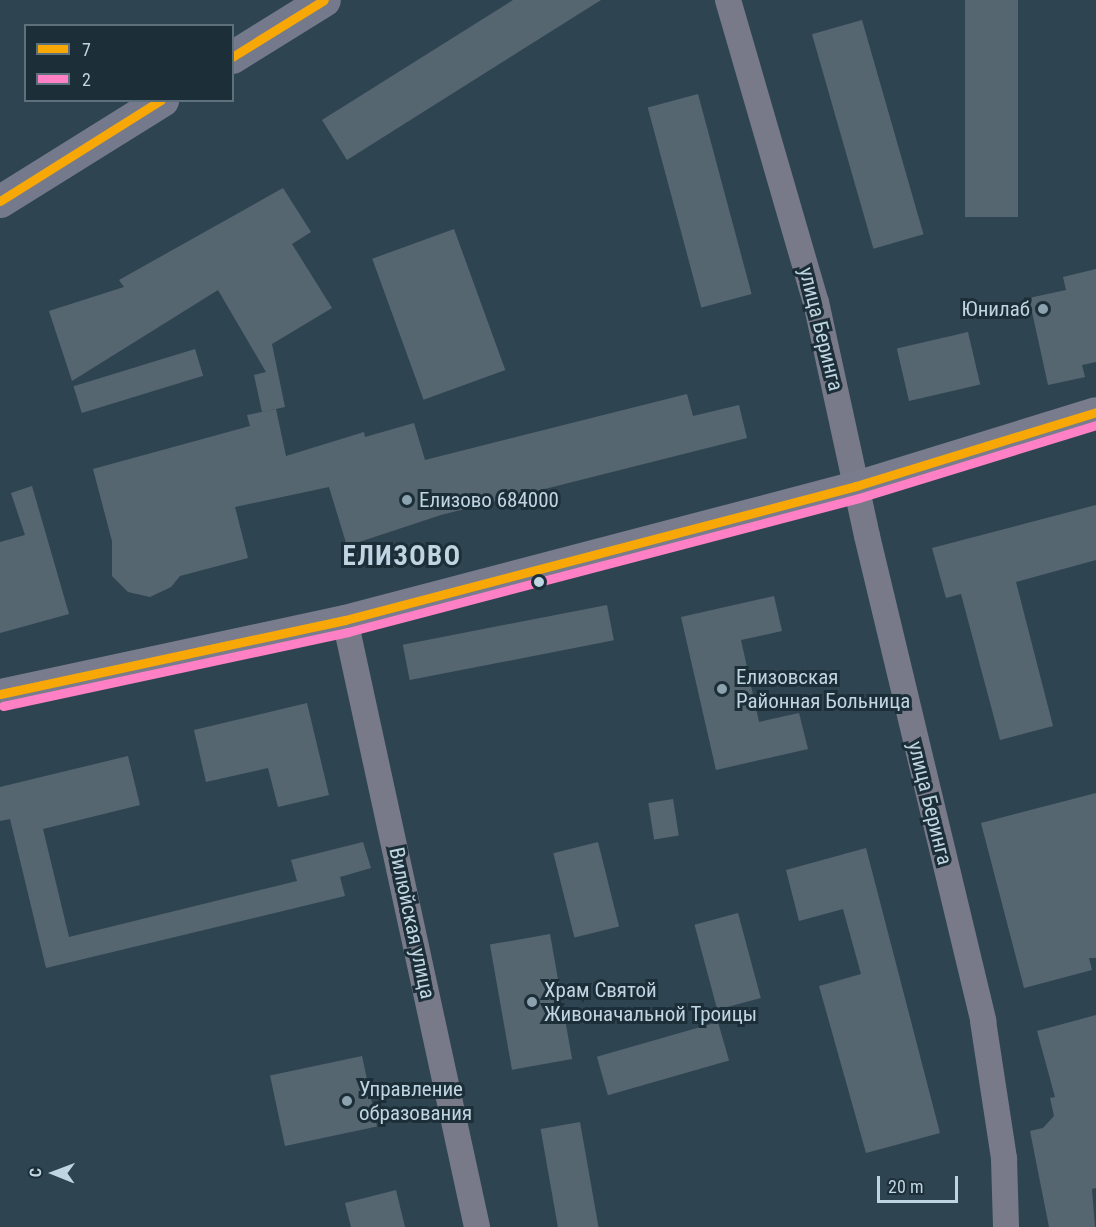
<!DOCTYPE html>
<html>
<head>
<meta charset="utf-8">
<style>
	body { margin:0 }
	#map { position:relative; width:1096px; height:1227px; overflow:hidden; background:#2e4551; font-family:"Roboto Condensed",sans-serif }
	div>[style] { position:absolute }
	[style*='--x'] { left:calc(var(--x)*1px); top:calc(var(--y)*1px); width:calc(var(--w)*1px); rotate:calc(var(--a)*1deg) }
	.building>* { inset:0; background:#566671; transform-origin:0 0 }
	.tertiary>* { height:26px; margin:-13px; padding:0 13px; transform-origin:13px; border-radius:13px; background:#797a89 }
	.secondary>* { height:30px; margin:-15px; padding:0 15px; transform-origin:15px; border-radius:15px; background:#797c8c }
	.primary>* { height:33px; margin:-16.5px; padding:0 16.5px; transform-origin:16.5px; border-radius:16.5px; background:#747a8c }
	.bus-1>* { height:9px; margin:-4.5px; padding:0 4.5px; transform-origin:4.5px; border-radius:4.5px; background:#f7a806 }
	.bus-2>* { height:9px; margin:-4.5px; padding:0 4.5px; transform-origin:4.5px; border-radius:4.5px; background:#ff80c5 }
	.dots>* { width:16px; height:16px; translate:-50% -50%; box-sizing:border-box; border:3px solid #1c2e38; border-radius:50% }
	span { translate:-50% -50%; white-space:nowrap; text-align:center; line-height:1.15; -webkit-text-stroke:6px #1c2e38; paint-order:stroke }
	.poi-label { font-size:21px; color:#bfd5e2 }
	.right { translate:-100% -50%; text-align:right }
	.left { translate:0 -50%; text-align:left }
	.street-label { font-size:21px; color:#bfd5e2 }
	.district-label { font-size:27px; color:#bfd5e2; font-weight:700; letter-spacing:1.5px }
	.legend { position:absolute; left:24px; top:24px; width:210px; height:78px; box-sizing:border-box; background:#1c2e38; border:2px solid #5d717c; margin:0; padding:8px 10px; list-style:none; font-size:18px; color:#bfd5e2 }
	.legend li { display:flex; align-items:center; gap:12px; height:30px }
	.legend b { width:30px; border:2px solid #5d717c }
	.north { position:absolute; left:24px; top:1143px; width:60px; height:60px; -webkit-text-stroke:4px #1c2e38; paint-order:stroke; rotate:271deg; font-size:16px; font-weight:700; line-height:24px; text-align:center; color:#bfd5e2 }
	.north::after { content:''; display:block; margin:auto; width:21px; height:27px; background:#bfd5e2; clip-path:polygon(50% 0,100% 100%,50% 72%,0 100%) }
	.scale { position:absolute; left:877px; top:1176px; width:81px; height:27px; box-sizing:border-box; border:3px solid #bfd5e2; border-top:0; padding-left:8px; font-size:18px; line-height:21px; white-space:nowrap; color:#bfd5e2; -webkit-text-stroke:4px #1c2e38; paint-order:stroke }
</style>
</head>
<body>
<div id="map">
	<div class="building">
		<div style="clip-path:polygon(513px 0,601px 0,347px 160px,322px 120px)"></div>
		<div style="left:965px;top:0;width:53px;height:217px"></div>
		<div style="left:862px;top:20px;width:223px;height:52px;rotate:74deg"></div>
		<div style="left:698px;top:94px;width:207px;height:52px;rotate:75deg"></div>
		<div style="clip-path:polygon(283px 188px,311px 232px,292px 244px,332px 308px,272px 344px,285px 407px,262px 412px,254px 375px,266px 372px,218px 290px,72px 381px,49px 311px,124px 287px,119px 280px)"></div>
		<div style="left:454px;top:229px;width:150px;height:87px;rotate:70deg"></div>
		<div style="clip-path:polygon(1096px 269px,1096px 362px,1082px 365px,1085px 377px,1048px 385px,1029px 298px,1066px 290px,1063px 277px)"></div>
		<div style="left:968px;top:332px;width:54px;height:73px;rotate:77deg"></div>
		<div style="left:195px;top:349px;width:28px;height:127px;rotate:73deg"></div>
		<div style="clip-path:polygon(687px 394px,693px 416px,739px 405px,747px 438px,441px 515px,347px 546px,329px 487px,235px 507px,248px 558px,180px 576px,171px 587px,150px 597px,128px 592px,112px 576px,112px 541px,93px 469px,250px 426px,247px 415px,276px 409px,286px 456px,364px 432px,365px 437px,414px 423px,425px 460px)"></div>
		<div style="clip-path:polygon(32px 486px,69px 614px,0 633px,0 542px,25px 535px,11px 493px)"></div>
		<div style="clip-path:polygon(1096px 505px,1096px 560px,1016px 582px,1053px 726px,1000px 740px,961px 594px,946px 598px,932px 548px)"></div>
		<div style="clip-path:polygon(774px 596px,782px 631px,741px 640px,759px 722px,799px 713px,808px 749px,716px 770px,681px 617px)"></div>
		<div style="left:607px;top:605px;width:36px;height:208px;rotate:79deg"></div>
		<div style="clip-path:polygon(307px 703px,329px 795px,278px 807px,268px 768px,206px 782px,194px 730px)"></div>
		<div style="clip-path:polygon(128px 756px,140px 805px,43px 829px,69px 937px,297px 881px,291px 860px,363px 842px,371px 868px,340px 877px,345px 896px,46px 968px,10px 819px,0 821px,0 787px)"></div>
		<div style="clip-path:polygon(1096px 793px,1096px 958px,1089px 958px,1092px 970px,1024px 988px,981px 823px)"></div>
		<div style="left:673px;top:799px;width:37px;height:25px;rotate:81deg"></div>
		<div style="left:598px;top:842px;width:87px;height:46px;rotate:76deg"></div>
		<div style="clip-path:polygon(866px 848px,940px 1133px,866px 1153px,819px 986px,861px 974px,843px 909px,799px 921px,786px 870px)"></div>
		<div style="left:738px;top:913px;width:88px;height:45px;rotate:75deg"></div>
		<div style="left:550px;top:934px;width:127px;height:61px;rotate:80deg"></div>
		<div style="clip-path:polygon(1096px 1015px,1096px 1188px,1092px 1189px,1095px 1227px,1049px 1227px,1030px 1131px,1043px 1128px,1054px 1116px,1050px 1098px,1055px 1097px,1037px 1031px)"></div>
		<div style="left:718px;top:1022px;width:40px;height:126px;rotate:74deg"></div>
		<div style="left:362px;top:1056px;width:72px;height:94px;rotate:78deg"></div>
		<div style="left:580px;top:1122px;width:107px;height:40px;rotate:80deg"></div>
		<div style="clip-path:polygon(396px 1190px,405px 1227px,351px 1227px,345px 1203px)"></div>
	</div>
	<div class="tertiary">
		<div style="--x:728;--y:0;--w:315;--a:73.8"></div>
		<div style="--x:816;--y:302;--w:239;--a:77.7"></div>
		<div style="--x:867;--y:536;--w:499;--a:76.5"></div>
		<div style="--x:983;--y:1021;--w:140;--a:81.3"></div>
		<div style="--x:1004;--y:1159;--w:68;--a:88.3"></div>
		<div style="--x:345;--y:620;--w:621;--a:77.73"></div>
	</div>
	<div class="secondary">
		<div style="--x:0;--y:694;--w:353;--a:-12.1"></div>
		<div style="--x:345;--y:620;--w:528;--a:-14.69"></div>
		<div style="--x:856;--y:486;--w:251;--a:-17.1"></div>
	</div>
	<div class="primary">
		<div style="--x:232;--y:57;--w:108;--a:-31.8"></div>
		<div style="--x:0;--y:201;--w:191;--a:-31.9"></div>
	</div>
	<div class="bus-1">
		<div style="--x:232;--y:57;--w:108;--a:-31.8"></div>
		<div style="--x:0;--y:201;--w:190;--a:-32.1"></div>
		<div style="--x:0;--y:694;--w:353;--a:-12.1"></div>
		<div style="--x:345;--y:620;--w:528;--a:-14.69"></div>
		<div style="--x:856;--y:486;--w:251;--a:-17.1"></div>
	</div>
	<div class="bus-2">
		<div style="--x:3;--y:706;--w:353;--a:-12.1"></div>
		<div style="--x:348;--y:632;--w:528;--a:-14.69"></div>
		<div style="--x:859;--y:498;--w:248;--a:-17.1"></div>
	</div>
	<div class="dots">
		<div style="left:1043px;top:309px;background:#8ca3af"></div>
		<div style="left:407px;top:500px;background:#8ca3af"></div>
		<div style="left:539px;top:582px;background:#bfd5e2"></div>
		<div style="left:722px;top:689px;background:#8ca3af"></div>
		<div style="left:532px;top:1002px;background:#8ca3af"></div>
		<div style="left:347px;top:1101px;background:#8ca3af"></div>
	</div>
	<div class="poi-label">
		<span class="right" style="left:1030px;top:309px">Юнилаб</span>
		<span class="left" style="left:419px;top:500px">Елизово 684000</span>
		<span class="left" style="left:736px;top:689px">Елизовская<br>Районная Больница</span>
		<span class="left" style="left:544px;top:1002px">Храм Святой<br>Живоначальной Троицы</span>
		<span class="left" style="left:359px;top:1101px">Управление<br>образования</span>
	</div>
	<div class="street-label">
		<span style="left:821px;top:329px;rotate:76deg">улица Беринга</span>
		<span style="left:930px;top:803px;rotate:76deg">улица Беринга</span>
		<span style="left:412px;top:923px;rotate:78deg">Вилюйская улица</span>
	</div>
	<div class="district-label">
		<span style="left:402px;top:557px">ЕЛИЗОВО</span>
	</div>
	<ul class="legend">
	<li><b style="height:8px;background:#f7a806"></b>7</li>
	<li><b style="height:8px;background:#ff80c5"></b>2</li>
	</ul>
	<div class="north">С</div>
	<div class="scale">20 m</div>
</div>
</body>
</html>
